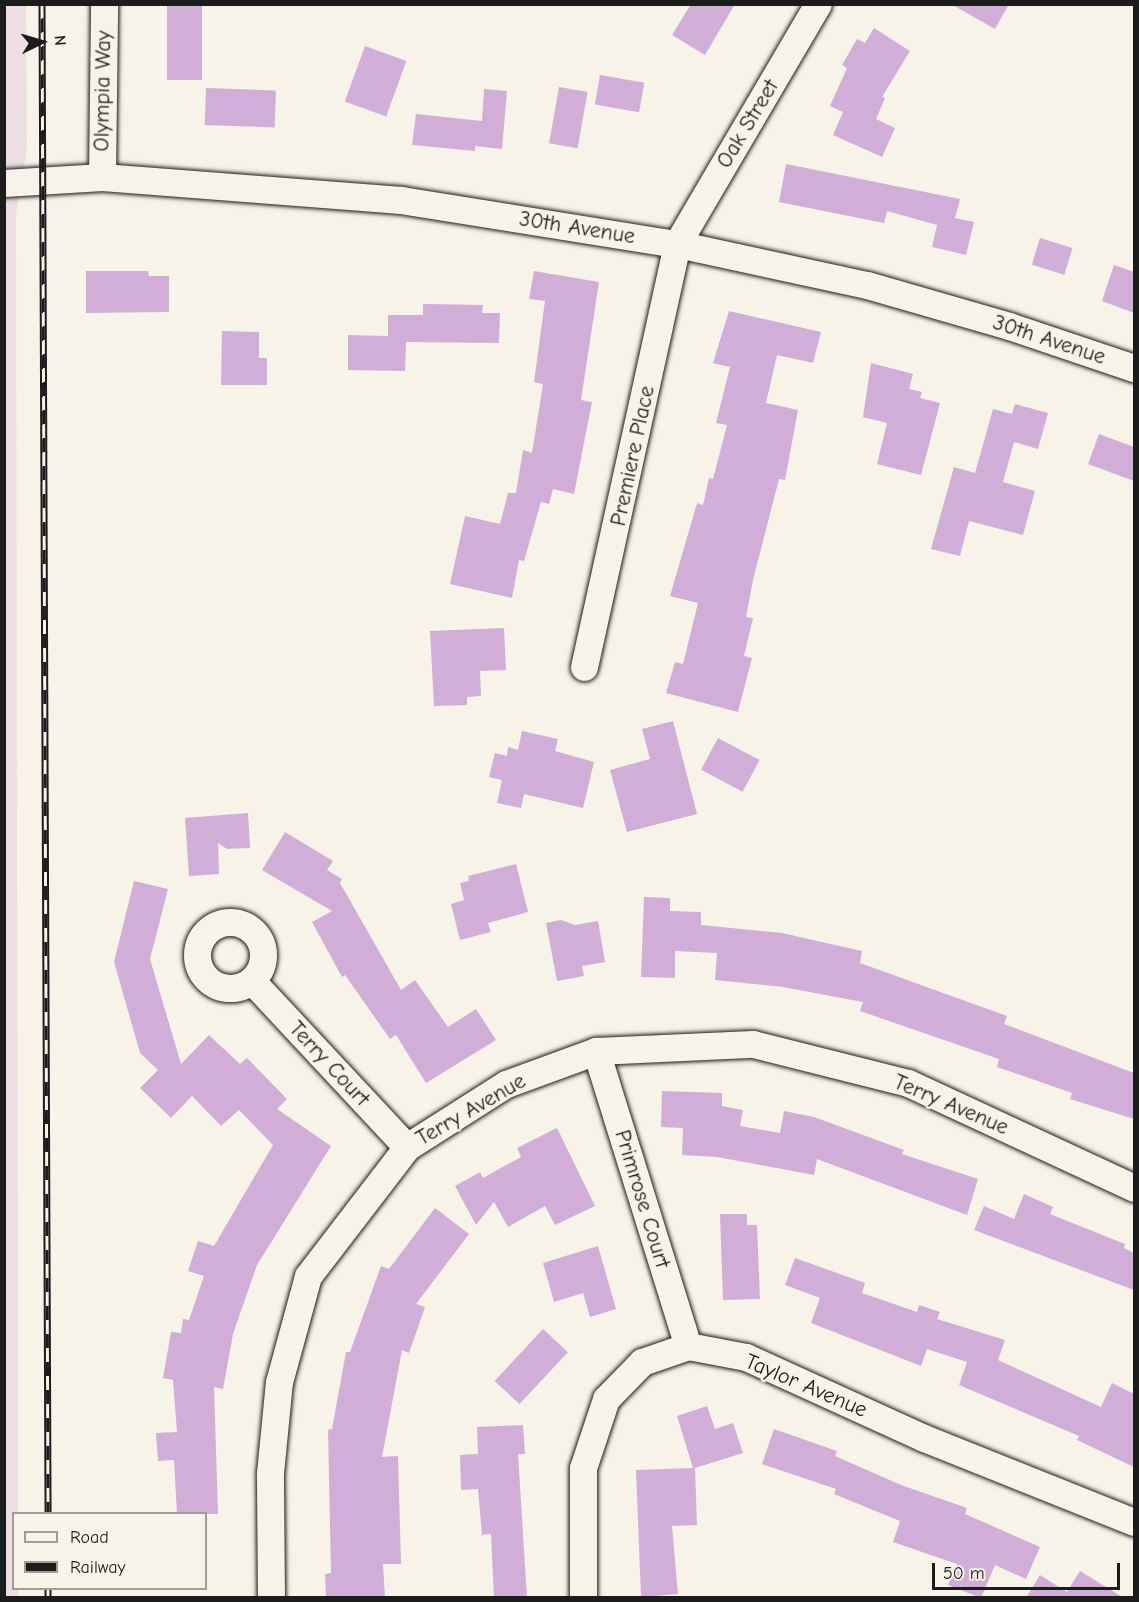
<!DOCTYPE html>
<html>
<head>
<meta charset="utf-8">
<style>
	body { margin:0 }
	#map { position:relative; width:1139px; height:1602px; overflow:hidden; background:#f7f3e8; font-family:"Comic Neue",sans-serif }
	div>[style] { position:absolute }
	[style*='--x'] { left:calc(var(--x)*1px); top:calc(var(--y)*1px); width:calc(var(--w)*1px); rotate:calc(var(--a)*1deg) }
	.built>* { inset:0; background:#ecdee3 }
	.building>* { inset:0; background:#d1aed8; transform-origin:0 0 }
	.roads { filter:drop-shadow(0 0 2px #1c1c1c) drop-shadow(0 0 2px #1c1c1c) }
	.minor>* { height:27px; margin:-13.5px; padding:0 13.5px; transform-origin:13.5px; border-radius:13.5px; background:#f7f3e8 }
	.minor>.ring { margin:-13.5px; padding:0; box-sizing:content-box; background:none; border:27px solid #f7f3e8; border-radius:50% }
	.rail>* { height:7px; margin-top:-3.5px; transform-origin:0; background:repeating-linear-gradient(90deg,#f7f3e8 0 14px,#1c1c1c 0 28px); box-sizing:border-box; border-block:2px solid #1c1c1c }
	span { translate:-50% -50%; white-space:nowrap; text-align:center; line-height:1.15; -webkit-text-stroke:5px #f7f3e8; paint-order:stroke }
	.street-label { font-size:22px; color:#1c1c1c }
	.frame { position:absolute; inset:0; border:6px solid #1c1c1c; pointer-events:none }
	.legend { position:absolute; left:12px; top:1512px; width:195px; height:78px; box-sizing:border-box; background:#f7f3e8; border:2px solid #9f9d96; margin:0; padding:8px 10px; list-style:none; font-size:18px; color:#1c1c1c }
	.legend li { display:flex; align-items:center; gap:12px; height:30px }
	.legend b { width:30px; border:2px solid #9f9d96 }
	.north { position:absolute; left:12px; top:12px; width:60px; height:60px; -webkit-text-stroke:4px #f7f3e8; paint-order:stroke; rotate:85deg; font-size:16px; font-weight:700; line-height:24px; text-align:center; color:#1c1c1c }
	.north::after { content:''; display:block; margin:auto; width:21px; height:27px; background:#1c1c1c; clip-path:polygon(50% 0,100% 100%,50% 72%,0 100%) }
	.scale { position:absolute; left:932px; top:1563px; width:188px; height:27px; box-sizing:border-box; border:3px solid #1c1c1c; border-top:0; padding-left:8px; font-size:18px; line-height:21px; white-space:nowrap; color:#1c1c1c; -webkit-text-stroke:4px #f7f3e8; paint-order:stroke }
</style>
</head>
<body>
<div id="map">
	<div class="built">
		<div style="clip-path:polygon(26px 4px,27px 147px,16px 214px,18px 1513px,14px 1514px,14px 1588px,18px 1589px,18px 1597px,5px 1598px,4px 5px)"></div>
	</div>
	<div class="building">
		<div style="left:167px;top:4px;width:35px;height:76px"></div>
		<div style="clip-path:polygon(691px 4px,735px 4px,705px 55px,672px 35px)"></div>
		<div style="clip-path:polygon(951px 4px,1009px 4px,995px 29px)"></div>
		<div style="clip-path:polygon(874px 28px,910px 51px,882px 97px,885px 98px,876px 119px,895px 128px,882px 157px,833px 135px,843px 112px,830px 106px,847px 68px,842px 65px,857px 39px,865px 43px)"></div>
		<div style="left:365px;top:46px;width:44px;height:59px;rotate:20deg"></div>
		<div style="left:600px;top:75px;width:45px;height:30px;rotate:10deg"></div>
		<div style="left:559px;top:87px;width:29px;height:57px;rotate:10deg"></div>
		<div style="left:206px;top:88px;width:70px;height:37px;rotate:2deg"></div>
		<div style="clip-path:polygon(484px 89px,507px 91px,502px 149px,475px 146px,475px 151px,412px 145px,416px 114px,482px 121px)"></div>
		<div style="clip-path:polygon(786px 164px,960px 199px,955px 218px,974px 222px,966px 255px,932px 247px,937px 225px,887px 211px,884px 223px,779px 202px)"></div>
		<div style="left:1040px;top:238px;width:34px;height:28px;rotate:17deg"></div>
		<div style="clip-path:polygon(1114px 265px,1134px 272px,1134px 313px,1102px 301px)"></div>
		<div style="clip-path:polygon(86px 271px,148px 271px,149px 276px,169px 276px,169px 312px,86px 313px)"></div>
		<div style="clip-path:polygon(534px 271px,599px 282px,581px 400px,592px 402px,574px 494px,553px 489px,549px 504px,541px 502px,524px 561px,519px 560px,512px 598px,450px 584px,465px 516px,500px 524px,508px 493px,516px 493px,523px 450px,532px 453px,543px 384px,534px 382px,545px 301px,529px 299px)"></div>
		<div style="clip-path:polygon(423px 304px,483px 305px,482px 313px,500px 313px,499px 343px,406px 342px,405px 371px,348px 370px,348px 335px,388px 336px,388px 315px,423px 315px)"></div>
		<div style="clip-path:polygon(729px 311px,821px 332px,813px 363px,777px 355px,766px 403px,798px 410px,785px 480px,779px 479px,753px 580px,746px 617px,753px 618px,744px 656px,752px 658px,738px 712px,666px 693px,675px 662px,683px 664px,698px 603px,670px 596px,697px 503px,703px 505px,709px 478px,713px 479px,727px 425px,716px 423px,730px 367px,713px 363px)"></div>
		<div style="clip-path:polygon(222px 331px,259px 332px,259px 358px,267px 358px,267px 385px,221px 385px)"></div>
		<div style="clip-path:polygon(871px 363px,913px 374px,909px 389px,922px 392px,920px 398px,940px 403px,921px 475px,877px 464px,887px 423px,863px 417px)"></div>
		<div style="clip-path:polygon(1015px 404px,1048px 413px,1038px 449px,1014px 442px,1003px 482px,1035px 491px,1023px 535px,969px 521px,960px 556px,931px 549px,954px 467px,975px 473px,993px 409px,1012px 414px)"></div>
		<div style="clip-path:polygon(1099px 434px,1134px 447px,1134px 481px,1088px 464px)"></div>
		<div style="clip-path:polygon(504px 628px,506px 670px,480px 671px,481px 696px,467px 697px,467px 705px,434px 706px,430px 631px)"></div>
		<div style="clip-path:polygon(673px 721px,697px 814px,627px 832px,610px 770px,650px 759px,642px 729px)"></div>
		<div style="clip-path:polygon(522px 731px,558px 739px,555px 751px,594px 762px,583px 808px,524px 794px,521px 808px,497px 803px,502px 780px,489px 777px,495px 753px,507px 756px,508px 747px,518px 750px)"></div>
		<div style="left:718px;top:738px;width:47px;height:36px;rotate:28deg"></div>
		<div style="clip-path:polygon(248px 813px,250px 848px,227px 849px,218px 843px,219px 874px,189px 876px,185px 818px)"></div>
		<div style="clip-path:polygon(285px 832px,333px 861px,327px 870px,342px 879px,340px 883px,401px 990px,415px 980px,448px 1027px,476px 1009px,496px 1040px,426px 1083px,396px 1035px,390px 1039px,345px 975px,342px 977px,312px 922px,332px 911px,262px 870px)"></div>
		<div style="clip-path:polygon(516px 864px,528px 912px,488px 923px,491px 932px,460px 940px,451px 904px,464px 900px,460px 883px,469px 881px,468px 876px)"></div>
		<div style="clip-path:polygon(134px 881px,168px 889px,150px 959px,181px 1064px,209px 1035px,240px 1064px,247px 1058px,287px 1099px,277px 1109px,331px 1146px,257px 1265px,233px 1334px,223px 1389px,214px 1387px,218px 1514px,177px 1514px,174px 1460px,158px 1461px,156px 1433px,177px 1432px,173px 1380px,163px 1378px,171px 1332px,181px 1333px,183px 1319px,189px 1320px,204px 1276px,188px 1271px,198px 1241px,214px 1246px,273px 1145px,239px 1110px,221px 1126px,192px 1096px,171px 1118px,140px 1088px,158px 1070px,140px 1053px,114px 962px)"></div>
		<div style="clip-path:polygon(644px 897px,670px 898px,670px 911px,701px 912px,701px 925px,782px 933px,862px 951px,860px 963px,1007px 1016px,1004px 1024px,1134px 1073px,1134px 1119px,1070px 1099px,1072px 1093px,997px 1067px,999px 1059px,860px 1011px,863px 1002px,783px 987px,715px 980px,717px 953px,675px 951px,675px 978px,641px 977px)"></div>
		<div style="clip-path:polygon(561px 920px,575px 925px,598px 921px,605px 962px,582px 966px,584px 976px,557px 981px,546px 923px)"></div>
		<div style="clip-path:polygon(662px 1091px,722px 1093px,722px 1106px,743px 1110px,740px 1126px,780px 1133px,784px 1111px,814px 1117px,904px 1150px,902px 1154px,978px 1179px,967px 1215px,817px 1159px,814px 1175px,717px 1157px,682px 1155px,683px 1128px,661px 1127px)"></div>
		<div style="clip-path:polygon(557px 1128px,595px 1206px,555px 1225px,545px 1206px,508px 1227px,494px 1202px,476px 1225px,455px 1186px,480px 1172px,483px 1178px,521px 1157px,517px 1148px)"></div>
		<div style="clip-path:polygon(1024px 1194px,1053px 1207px,1050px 1214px,1125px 1244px,1124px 1248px,1134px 1253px,1134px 1290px,974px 1230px,984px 1206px,1014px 1219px)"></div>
		<div style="clip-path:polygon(435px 1208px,469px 1234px,416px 1304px,425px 1307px,409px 1353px,402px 1350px,382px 1457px,398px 1456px,401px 1564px,383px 1564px,385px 1598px,326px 1598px,325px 1574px,331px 1573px,328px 1430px,332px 1429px,346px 1352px,350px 1352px,381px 1266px,389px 1269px)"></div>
		<div style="clip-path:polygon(720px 1214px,747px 1214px,747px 1225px,757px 1225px,760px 1299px,723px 1300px)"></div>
		<div style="clip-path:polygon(598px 1246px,616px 1309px,590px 1317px,583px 1293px,554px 1302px,543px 1263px)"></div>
		<div style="clip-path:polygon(795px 1258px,865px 1283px,862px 1293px,917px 1312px,919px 1305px,940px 1312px,937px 1319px,1005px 1340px,998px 1360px,1101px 1407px,1112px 1383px,1134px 1394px,1134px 1467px,1077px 1440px,1079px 1436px,959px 1385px,967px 1362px,927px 1349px,921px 1366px,811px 1323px,820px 1298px,785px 1285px)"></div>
		<div style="left:543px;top:1329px;width:34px;height:71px;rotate:43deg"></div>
		<div style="clip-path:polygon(707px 1406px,715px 1429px,733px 1423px,743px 1453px,695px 1468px,697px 1525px,672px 1526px,678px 1594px,641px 1597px,636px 1470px,693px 1468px,677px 1416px)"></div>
		<div style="clip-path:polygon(523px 1425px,525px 1454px,518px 1454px,527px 1598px,494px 1598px,491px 1534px,482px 1535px,478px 1489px,461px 1490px,460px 1455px,478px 1454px,477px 1427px)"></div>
		<div style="clip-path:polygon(774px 1429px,837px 1451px,835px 1456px,901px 1485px,967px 1508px,965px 1514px,1040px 1547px,1026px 1579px,995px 1565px,981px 1598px,948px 1585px,957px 1564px,893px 1542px,900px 1521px,834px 1494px,836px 1489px,762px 1464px)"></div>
		<div style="clip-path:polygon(1080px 1571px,1124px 1598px,1026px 1598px,1040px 1575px,1067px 1592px)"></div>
	</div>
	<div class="roads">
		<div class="minor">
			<div style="--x:102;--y:177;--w:173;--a:-89.3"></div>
			<div style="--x:4;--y:183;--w:98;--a:-3.5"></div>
			<div style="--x:102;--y:177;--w:300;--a:4.4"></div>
			<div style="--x:401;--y:200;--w:279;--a:9.1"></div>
			<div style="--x:677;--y:244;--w:194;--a:12.2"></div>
			<div style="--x:867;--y:285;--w:148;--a:16.1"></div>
			<div style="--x:1009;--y:326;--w:132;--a:18.6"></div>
			<div style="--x:584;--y:667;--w:433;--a:-77.6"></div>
			<div style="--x:677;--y:244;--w:278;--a:-59.6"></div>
			<div class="ring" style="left:197px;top:922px;width:39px;height:39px"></div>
			<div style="--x:252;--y:981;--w:227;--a:47"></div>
			<div style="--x:596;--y:1051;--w:309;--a:72.7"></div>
			<div style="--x:271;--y:1598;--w:125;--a:-90.5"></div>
			<div style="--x:270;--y:1473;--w:91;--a:-84.4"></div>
			<div style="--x:279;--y:1382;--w:110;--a:-74.7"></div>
			<div style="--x:308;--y:1276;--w:163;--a:-52.5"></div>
			<div style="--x:407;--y:1147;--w:117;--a:-32.5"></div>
			<div style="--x:506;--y:1084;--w:96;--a:-20.1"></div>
			<div style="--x:596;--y:1051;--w:157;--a:-2.6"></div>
			<div style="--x:753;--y:1044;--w:160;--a:14.1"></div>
			<div style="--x:908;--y:1083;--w:249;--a:24.9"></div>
			<div style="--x:583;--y:1598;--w:130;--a:-90"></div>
			<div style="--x:583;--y:1468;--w:73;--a:-71.6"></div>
			<div style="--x:606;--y:1399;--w:52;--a:-45.8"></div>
			<div style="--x:642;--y:1362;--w:49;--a:-19.2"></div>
			<div style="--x:688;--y:1346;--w:59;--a:10.7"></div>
			<div style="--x:746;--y:1357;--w:196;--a:24.5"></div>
			<div style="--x:924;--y:1438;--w:226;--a:21.8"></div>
		</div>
	</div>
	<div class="rail">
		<div style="--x:42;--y:4;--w:1510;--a:89.77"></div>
		<div style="--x:48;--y:1588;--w:10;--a:90"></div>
	</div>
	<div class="street-label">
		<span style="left:103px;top:91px;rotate:-89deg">Olympia Way</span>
		<span style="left:748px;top:124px;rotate:-59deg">Oak Street</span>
		<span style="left:577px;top:228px;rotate:9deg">30th Avenue</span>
		<span style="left:1049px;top:340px;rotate:18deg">30th Avenue</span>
		<span style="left:633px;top:456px;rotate:-78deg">Premiere Place</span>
		<span style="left:329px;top:1064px;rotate:47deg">Terry Court</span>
		<span style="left:951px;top:1105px;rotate:23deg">Terry Avenue</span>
		<span style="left:471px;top:1110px;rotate:-30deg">Terry Avenue</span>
		<span style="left:642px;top:1199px;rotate:73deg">Primrose Court</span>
		<span style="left:806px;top:1386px;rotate:23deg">Taylor Avenue</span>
	</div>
	<div class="frame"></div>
	<ul class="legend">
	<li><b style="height:8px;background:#f7f3e8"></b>Road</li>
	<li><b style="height:8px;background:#1c1c1c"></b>Railway</li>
	</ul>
	<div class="north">N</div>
	<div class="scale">50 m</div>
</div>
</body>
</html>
